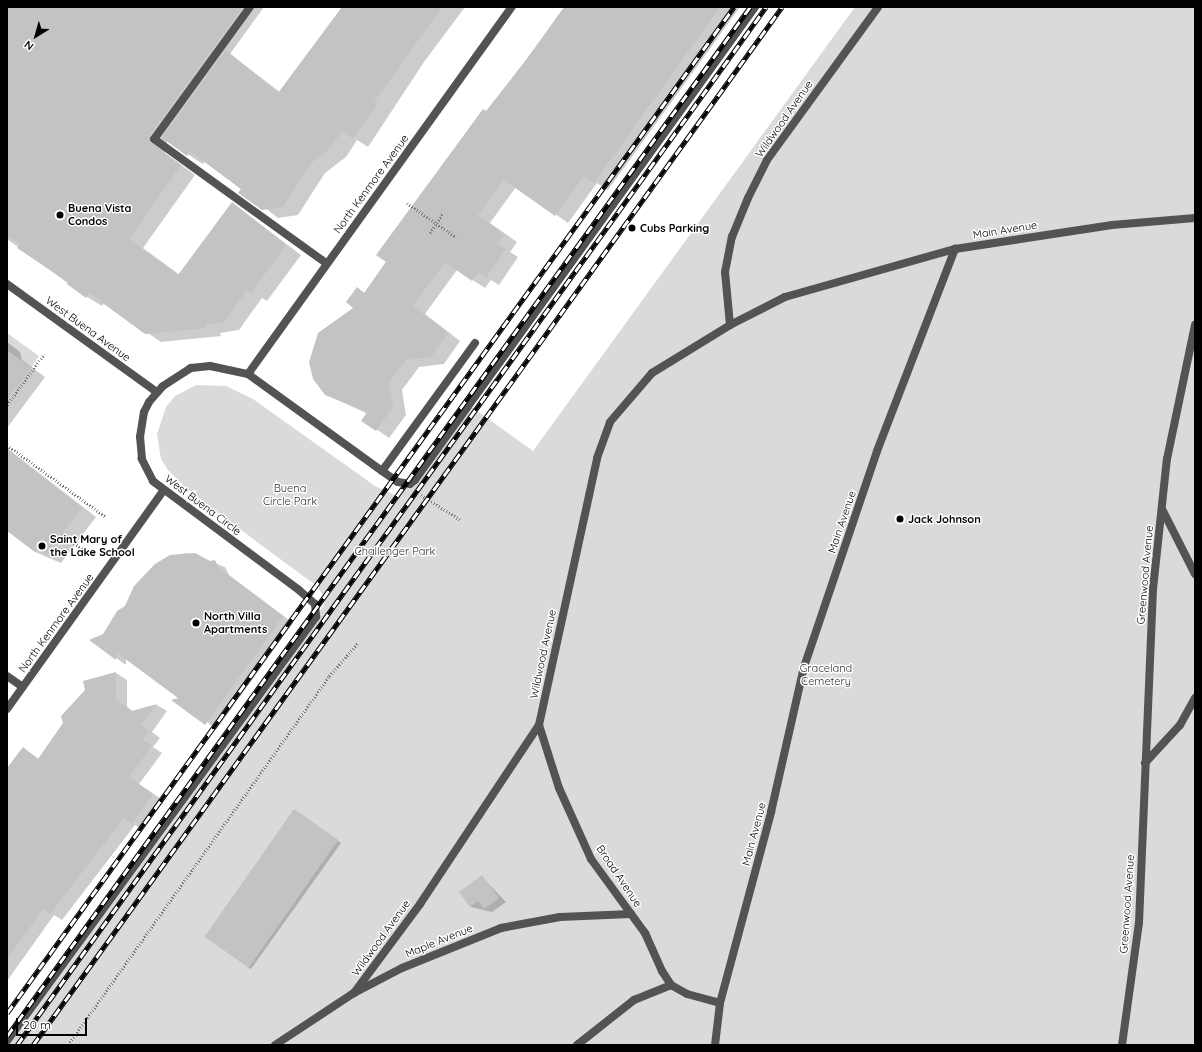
<!DOCTYPE html>
<html>
<head>
<meta charset="utf-8">
<style>
	body { margin:0 }
	#map { position:relative; width:1202px; height:1052px; overflow:hidden; background:#fff; font-family:Quicksand,sans-serif }
	div>[style] { position:absolute }
	[style*='--x'] { left:calc(var(--x)*1px); top:calc(var(--y)*1px); width:calc(var(--w)*1px); rotate:calc(var(--a)*1deg) }
	.green>* { inset:0; background:#dadada }
	.shadow>* { inset:0; background:#0003 }
	.building>* { inset:0; background:#c3c3c3; transform-origin:0 0 }
	.path>* { height:2.5px; margin-top:-1.25px; transform-origin:0; background:repeating-linear-gradient(90deg,#757575 0 1px,transparent 0 3px) }
	.service>* { height:8px; margin:-4px; padding:0 4px; transform-origin:4px; border-radius:4px; background:#535353 }
	.minor>* { height:8px; margin:-4px; padding:0 4px; transform-origin:4px; border-radius:4px; background:#535353 }
	.rail>* { height:4.5px; margin-top:-2.25px; transform-origin:0; background:repeating-linear-gradient(90deg,#fff 0 9px,#000 0 18px); box-sizing:border-box; border-block:1px solid #000 }
	.dots>* { width:11px; height:11px; translate:-50% -50%; box-sizing:border-box; border:2px solid #fff; border-radius:50% }
	span { translate:-50% -50%; white-space:nowrap; text-align:center; line-height:1.15; -webkit-text-stroke:3px #fff; paint-order:stroke }
	.street-label { font-size:11px; color:#000 }
	.poi-label { font-size:11px; color:#000; font-weight:700 }
	.left { translate:0 -50%; text-align:left }
	.park-label { font-size:11px; color:#313131 }
	.frame { position:absolute; inset:0; border:8px solid #000; pointer-events:none }
	.north { position:absolute; left:16px; top:16px; width:40px; height:40px; -webkit-text-stroke:3px #fff; paint-order:stroke; rotate:217deg; font-size:11px; font-weight:700; line-height:16px; text-align:center; color:#000 }
	.north::after { content:''; display:block; margin:auto; width:14px; height:18px; background:#000; clip-path:polygon(50% 0,100% 100%,50% 72%,0 100%) }
	.scale { position:absolute; left:16px; top:1018px; width:71px; height:18px; box-sizing:border-box; border:2px solid #000; border-top:0; padding-left:5px; font-size:12px; line-height:14px; white-space:nowrap; color:#000; -webkit-text-stroke:3px #fff; paint-order:stroke }
</style>
</head>
<body>
<div id="map">
	<div class="green">
		<div style="clip-path:polygon(855px 7px,1195px 7px,1195px 1045px,8px 1045px,324px 605px,325px 599px,318px 587px,191px 493px,168px 470px,161px 459px,157px 434px,166px 407px,175px 396px,196px 385px,226px 386px,253px 399px,375px 486px,397px 496px,415px 480px,469px 405px,533px 451px)"></div>
		<div style="clip-path:polygon(7px 333px,39px 356px,31px 368px,8px 351px)"></div>
	</div>
	<div class="shadow">
		<div style="clip-path:polygon(7px 7px,264px 7px,230px 54px,280px 92px,342px 7px,465px 7px,424px 62px,368px 147px,357px 140px,346px 157px,325px 173px,298px 215px,278px 218px,205px 161px,203px 164px,167px 141px,165px 153px,195px 175px,143px 248px,180px 275px,232px 203px,301px 255px,267px 301px,262px 298px,239px 330px,220px 333px,221px 336px,161px 342px,104px 303px,102px 306px,87px 297px,7px 239px)"></div>
		<div style="clip-path:polygon(566px 7px,740px 7px,608px 190px,597px 183px,568px 223px,516px 187px,490px 223px,517px 242px,510px 252px,518px 257px,499px 285px,491px 280px,485px 288px,457px 270px,425px 314px,460px 341px,444px 364px,419px 367px,402px 390px,406px 415px,389px 438px,363px 420px,368px 414px,325px 394px,354px 308px,357px 288px,365px 293px,486px 112px)"></div>
		<div style="clip-path:polygon(7px 342px,20px 352px,22px 360px,45px 377px,7px 428px)"></div>
		<div style="clip-path:polygon(7px 448px,96px 517px,61px 563px,35px 552px,7px 530px)"></div>
		<div style="clip-path:polygon(187px 553px,225px 567px,229px 575px,293px 623px,216px 730px,180px 698px,126px 658px,126px 665px,91px 640px,104px 635px,170px 556px)"></div>
		<div style="clip-path:polygon(116px 673px,127px 680px,127px 707px,134px 712px,157px 705px,167px 711px,152px 732px,160px 738px,153px 747px,162px 753px,139px 784px,164px 801px,143px 830px,135px 825px,62px 920px,54px 915px,7px 981px,7px 770px,23px 748px,39px 759px)"></div>
		<div style="clip-path:polygon(298px 812px,341px 843px,251px 969px,247px 967px)"></div>
		<div style="clip-path:polygon(482px 877px,506px 902px,492px 912px,471px 907px,460px 892px)"></div>
	</div>
	<div class="building">
		<div style="clip-path:polygon(7px 7px,243px 7px,149px 136px,151px 143px,181px 165px,129px 239px,178px 275px,232px 202px,286px 245px,251px 293px,247px 290px,224px 322px,206px 325px,206px 328px,145px 334px,89px 293px,86px 298px,67px 284px,68px 282px,17px 248px,20px 244px,7px 236px)"></div>
		<div style="clip-path:polygon(342px 7px,442px 7px,374px 102px,377px 104px,353px 139px,342px 131px,330px 148px,310px 164px,283px 207px,262px 210px,238px 193px,241px 189px,195px 155px,190px 152px,187px 156px,162px 138px,226px 50px,278px 93px)"></div>
		<div style="clip-path:polygon(564px 7px,720px 7px,594px 183px,584px 176px,555px 216px,504px 180px,478px 215px,504px 234px,498px 244px,506px 249px,486px 278px,478px 273px,472px 281px,445px 262px,413px 306px,448px 333px,431px 357px,406px 360px,389px 382px,393px 407px,376px 431px,361px 421px,367px 412px,325px 395px,313px 379px,309px 362px,318px 333px,353px 308px,346px 302px,357px 287px,364px 293px,386px 262px,376px 255px,483px 109px,486px 111px,524px 63px)"></div>
		<div style="clip-path:polygon(7px 351px,31px 368px,7px 400px)"></div>
		<div style="clip-path:polygon(7px 449px,82px 508px,46px 555px,37px 549px,35px 552px,7px 531px)"></div>
		<div style="clip-path:polygon(195px 553px,210px 561px,215px 560px,219px 568px,283px 616px,205px 725px,171px 700px,178px 698px,116px 652px,116px 660px,89px 640px,103px 634px,117px 611px,125px 606px,134px 586px,155px 564px,170px 555px)"></div>
		<div style="clip-path:polygon(116px 672px,116px 699px,132px 711px,157px 704px,141px 725px,149px 731px,142px 740px,152px 746px,129px 777px,153px 794px,132px 824px,124px 818px,50px 914px,43px 909px,7px 959px,7px 768px,23px 747px,38px 759px,63px 723px,61px 716px,85px 690px,83px 681px)"></div>
		<div style="left:294px;top:809px;width:54px;height:156px;rotate:35deg"></div>
		<div style="clip-path:polygon(482px 875px,499px 898px,484px 909px,478px 901px,470px 907px,459px 892px)"></div>
	</div>
	<div class="path">
		<div style="--x:407;--y:203;--w:60;--a:34.8"></div>
		<div style="--x:430;--y:233;--w:24;--a:-57"></div>
		<div style="--x:7;--y:405;--w:63;--a:-54"></div>
		<div style="--x:7;--y:445;--w:122;--a:36"></div>
		<div style="--x:421;--y:495;--w:47;--a:32"></div>
		<div style="--x:62;--y:534;--w:26;--a:36"></div>
		<div style="--x:68;--y:1045;--w:452;--a:-54.7"></div>
		<div style="--x:329;--y:676;--w:44;--a:-48.7"></div>
	</div>
	<div class="service">
		<div style="--x:250;--y:7;--w:163;--a:126"></div>
		<div style="--x:154;--y:139;--w:213;--a:35.8"></div>
		<div style="--x:730;--y:325;--w:62;--a:-27"></div>
		<div style="--x:785;--y:297;--w:177;--a:-15.8"></div>
		<div style="--x:475;--y:343;--w:158;--a:126"></div>
		<div style="--x:382;--y:471;--w:19;--a:35"></div>
		<div style="--x:398;--y:482;--w:12;--a:9"></div>
		<div style="--x:410;--y:484;--w:6;--a:-39"></div>
		<div style="--x:415;--y:480;--w:583;--a:-54.29"></div>
		<div style="--x:1162;--y:509;--w:73;--a:63.1"></div>
		<div style="--x:7;--y:676;--w:19;--a:35"></div>
		<div style="--x:539;--y:725;--w:66;--a:72.4"></div>
		<div style="--x:559;--y:788;--w:78;--a:65.7"></div>
		<div style="--x:591;--y:859;--w:92;--a:53.9"></div>
		<div style="--x:645;--y:933;--w:42;--a:65.9"></div>
		<div style="--x:662;--y:971;--w:17;--a:57"></div>
		<div style="--x:671;--y:985;--w:18;--a:29"></div>
		<div style="--x:687;--y:994;--w:34;--a:15"></div>
		<div style="--x:1145;--y:763;--w:52;--a:-47.4"></div>
		<div style="--x:1180;--y:725;--w:31;--a:-61"></div>
		<div style="--x:354;--y:993;--w:111;--a:-53.4"></div>
		<div style="--x:420;--y:904;--w:215;--a:-56.4"></div>
		<div style="--x:539;--y:725;--w:273;--a:-77.7"></div>
		<div style="--x:597;--y:458;--w:38;--a:-70"></div>
		<div style="--x:610;--y:422;--w:65;--a:-49.4"></div>
		<div style="--x:652;--y:373;--w:92;--a:-31.6"></div>
		<div style="--x:730;--y:325;--w:53;--a:-95.4"></div>
		<div style="--x:725;--y:272;--w:36;--a:-79"></div>
		<div style="--x:732;--y:237;--w:42;--a:-67.7"></div>
		<div style="--x:748;--y:198;--w:42;--a:-63.4"></div>
		<div style="--x:767;--y:160;--w:189;--a:-54"></div>
		<div style="--x:7;--y:1041;--w:525;--a:-53.92"></div>
		<div style="--x:316;--y:617;--w:13;--a:-94"></div>
		<div style="--x:315;--y:604;--w:21;--a:-139"></div>
		<div style="--x:275;--y:1045;--w:95;--a:-33.4"></div>
		<div style="--x:354;--y:993;--w:54;--a:-27.5"></div>
		<div style="--x:402;--y:968;--w:107;--a:-22"></div>
		<div style="--x:501;--y:928;--w:60;--a:-10.6"></div>
		<div style="--x:560;--y:917;--w:71;--a:-2.4"></div>
		<div style="--x:577;--y:1045;--w:73;--a:-38.3"></div>
		<div style="--x:634;--y:1000;--w:40;--a:-22"></div>
		<div style="--x:715;--y:1045;--w:42;--a:-83.2"></div>
		<div style="--x:720;--y:1003;--w:198;--a:-75"></div>
		<div style="--x:771;--y:812;--w:149;--a:-77.2"></div>
		<div style="--x:804;--y:667;--w:228;--a:-71.3"></div>
		<div style="--x:877;--y:451;--w:217;--a:-68.9"></div>
		<div style="--x:955;--y:249;--w:159;--a:-8.7"></div>
		<div style="--x:1112;--y:225;--w:83;--a:-4.8"></div>
		<div style="--x:1122;--y:1045;--w:123;--a:-82.1"></div>
		<div style="--x:1139;--y:923;--w:334;--a:-87.6"></div>
		<div style="--x:1153;--y:589;--w:131;--a:-83.9"></div>
		<div style="--x:1167;--y:459;--w:137;--a:-78.2"></div>
	</div>
	<div class="minor">
		<div style="--x:7;--y:284;--w:185;--a:35.8"></div>
		<div style="--x:248;--y:374;--w:452;--a:-54.3"></div>
		<div style="--x:299;--y:590;--w:182;--a:-143.3"></div>
		<div style="--x:153;--y:481;--w:25;--a:-117"></div>
		<div style="--x:142;--y:459;--w:22;--a:-95"></div>
		<div style="--x:140;--y:437;--w:25;--a:-81"></div>
		<div style="--x:144;--y:412;--w:11;--a:-63"></div>
		<div style="--x:149;--y:402;--w:21;--a:-49"></div>
		<div style="--x:163;--y:386;--w:33;--a:-33"></div>
		<div style="--x:191;--y:368;--w:19;--a:-6"></div>
		<div style="--x:210;--y:366;--w:39;--a:12"></div>
		<div style="--x:248;--y:374;--w:165;--a:35.9"></div>
		<div style="--x:7;--y:709;--w:268;--a:-54.4"></div>
	</div>
	<div class="rail">
		<div style="--x:7;--y:1013;--w:1241;--a:-54.15"></div>
		<div style="--x:7;--y:1036;--w:1269;--a:-54.17"></div>
		<div style="--x:17;--y:1045;--w:1280;--a:-54.19"></div>
		<div style="--x:33;--y:1045;--w:1280;--a:-54.19"></div>
	</div>
	<div class="dots">
		<div style="left:60px;top:215px;background:#000"></div>
		<div style="left:632px;top:228px;background:#000"></div>
		<div style="left:900px;top:519px;background:#000"></div>
		<div style="left:42px;top:546px;background:#000"></div>
		<div style="left:196px;top:623px;background:#000"></div>
	</div>
	<div class="street-label">
		<span style="left:784px;top:119px;rotate:-55deg">Wildwood Avenue</span>
		<span style="left:371px;top:184px;rotate:-54deg">North Kenmore Avenue</span>
		<span style="left:1005px;top:230px;rotate:-9deg">Main Avenue</span>
		<span style="left:88px;top:329px;rotate:36deg">West Buena Avenue</span>
		<span style="left:203px;top:505px;rotate:37deg">West Buena Circle</span>
		<span style="left:842px;top:522px;rotate:-71deg">Main Avenue</span>
		<span style="left:1145px;top:575px;rotate:-85deg">Greenwood Avenue</span>
		<span style="left:56px;top:623px;rotate:-54deg">North Kenmore Avenue</span>
		<span style="left:543px;top:654px;rotate:-78deg">Wildwood Avenue</span>
		<span style="left:754px;top:834px;rotate:-75deg">Main Avenue</span>
		<span style="left:619px;top:876px;rotate:56deg">Broad Avenue</span>
		<span style="left:1127px;top:904px;rotate:-86deg">Greenwood Avenue</span>
		<span style="left:381px;top:938px;rotate:-54deg">Wildwood Avenue</span>
		<span style="left:439px;top:941px;rotate:-22deg">Maple Avenue</span>
	</div>
	<div class="poi-label">
		<span class="left" style="left:68px;top:215px">Buena Vista<br>Condos</span>
		<span class="left" style="left:640px;top:228px">Cubs Parking</span>
		<span class="left" style="left:908px;top:519px">Jack Johnson</span>
		<span class="left" style="left:50px;top:546px">Saint Mary of<br>the Lake School</span>
		<span class="left" style="left:204px;top:623px">North Villa<br>Apartments</span>
	</div>
	<div class="park-label">
		<span style="left:290px;top:495px">Buena<br>Circle Park</span>
		<span style="left:395px;top:551px">Challenger Park</span>
		<span style="left:826px;top:675px">Graceland<br>Cemetery</span>
	</div>
	<div class="frame"></div>
	<div class="north">N</div>
	<div class="scale">20 m</div>
</div>
</body>
</html>
